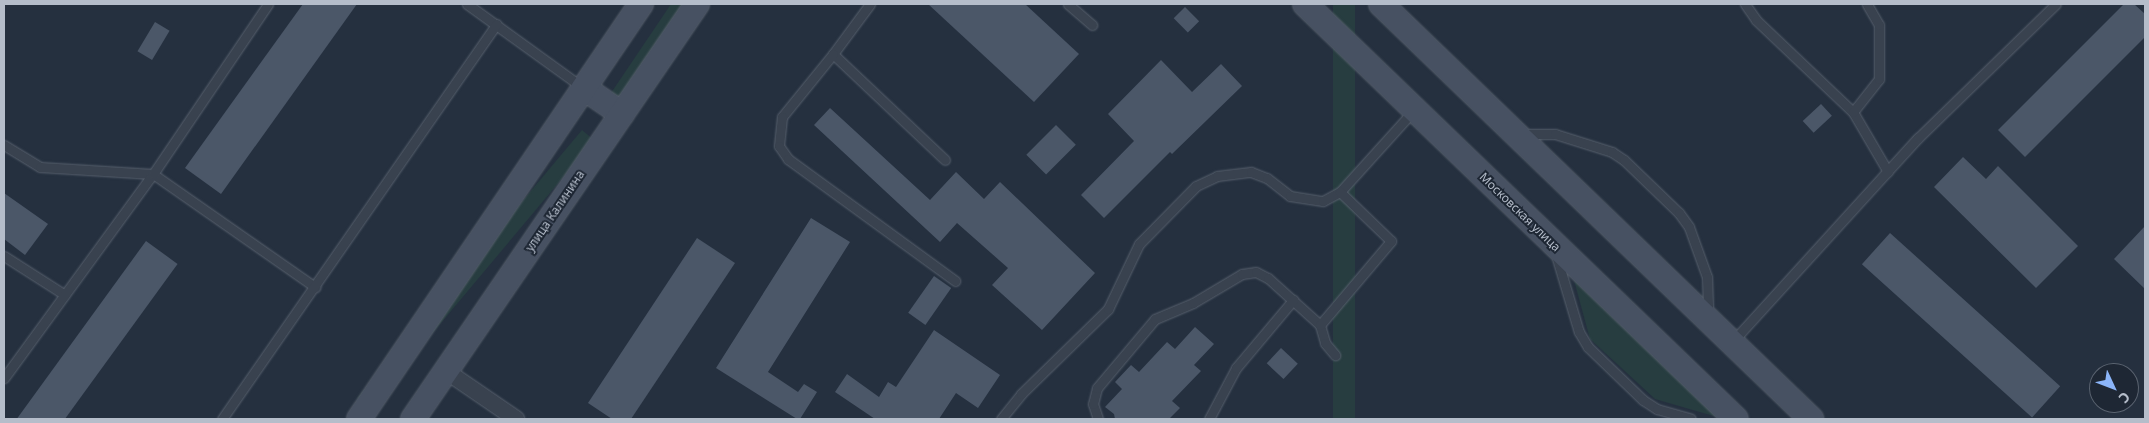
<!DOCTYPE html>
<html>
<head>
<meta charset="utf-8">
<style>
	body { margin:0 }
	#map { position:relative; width:2149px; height:423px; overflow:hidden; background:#25303f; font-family:"Noto Sans",sans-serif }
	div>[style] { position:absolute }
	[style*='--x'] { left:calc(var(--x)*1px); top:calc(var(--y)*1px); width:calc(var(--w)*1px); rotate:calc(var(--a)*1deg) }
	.green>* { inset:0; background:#273d40; transform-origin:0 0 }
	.building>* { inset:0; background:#4b5768; transform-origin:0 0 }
	.roads { filter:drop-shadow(0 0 1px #57606d) drop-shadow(0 0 1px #57606d) }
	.service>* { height:9px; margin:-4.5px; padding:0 4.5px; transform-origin:4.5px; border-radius:4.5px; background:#39424f }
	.minor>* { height:16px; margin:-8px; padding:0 8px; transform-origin:8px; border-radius:8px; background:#39424f }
	.secondary>* { height:24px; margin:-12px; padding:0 12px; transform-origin:12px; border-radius:12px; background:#475162 }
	span { translate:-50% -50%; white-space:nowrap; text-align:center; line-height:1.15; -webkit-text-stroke:4px #1e2734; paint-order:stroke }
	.street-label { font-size:12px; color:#b5bdca }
	.frame { position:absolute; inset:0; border:5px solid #b5bdca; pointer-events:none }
	.north { position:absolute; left:2089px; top:363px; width:50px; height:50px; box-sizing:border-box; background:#1e2734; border:1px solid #5a6370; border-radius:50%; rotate:133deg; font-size:14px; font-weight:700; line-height:20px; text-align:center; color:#b5bdca }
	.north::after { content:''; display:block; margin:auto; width:18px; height:22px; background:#8bb5f9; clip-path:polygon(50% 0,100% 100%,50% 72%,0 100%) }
</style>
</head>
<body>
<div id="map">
	<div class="green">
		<div style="clip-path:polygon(671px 4px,686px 4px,620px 100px,611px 93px)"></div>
		<div style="left:1333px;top:4px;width:22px;height:599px"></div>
		<div style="left:582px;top:130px;width:16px;height:350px;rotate:40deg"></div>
		<div style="clip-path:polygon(1574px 280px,1717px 417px,1655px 399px,1590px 339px)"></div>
	</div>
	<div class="building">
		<div style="clip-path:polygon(303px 4px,357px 4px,221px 194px,185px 168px)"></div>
		<div style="clip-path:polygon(928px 4px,1025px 4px,1079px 54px,1034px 102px)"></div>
		<div style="clip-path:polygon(2124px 4px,2134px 4px,2145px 14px,2145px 37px,2025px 157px,1998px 130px)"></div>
		<div style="left:1185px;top:7px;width:20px;height:16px;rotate:45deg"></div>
		<div style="left:155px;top:22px;width:17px;height:34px;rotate:31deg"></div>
		<div style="clip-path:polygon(1161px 60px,1192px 92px,1221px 64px,1242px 86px,1172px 154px,1170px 152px,1104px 218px,1081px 195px,1134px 141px,1108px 114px)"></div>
		<div style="left:1821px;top:104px;width:16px;height:25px;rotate:47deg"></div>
		<div style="clip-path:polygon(830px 108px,930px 200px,956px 172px,984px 199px,1000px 182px,1095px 273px,1042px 330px,992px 285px,1008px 268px,957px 223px,940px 242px,814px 125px)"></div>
		<div style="left:1056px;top:125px;width:28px;height:42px;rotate:45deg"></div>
		<div style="clip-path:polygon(1963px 157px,1986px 179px,1998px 166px,2078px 246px,2036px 288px,1934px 187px)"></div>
		<div style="clip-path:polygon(4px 193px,48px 224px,25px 255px,4px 239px)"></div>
		<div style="clip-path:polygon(811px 218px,850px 242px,768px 372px,798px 392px,804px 384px,817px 392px,800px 419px,797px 419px,716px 368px)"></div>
		<div style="clip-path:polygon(2145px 226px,2145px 289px,2114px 259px)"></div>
		<div style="left:1890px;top:233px;width:229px;height:42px;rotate:42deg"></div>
		<div style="clip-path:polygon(697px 238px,735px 263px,631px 419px,612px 419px,588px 403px)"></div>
		<div style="left:146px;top:241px;width:39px;height:219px;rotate:36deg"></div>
		<div style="left:934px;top:276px;width:21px;height:45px;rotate:35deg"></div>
		<div style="clip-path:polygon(1195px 327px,1214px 344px,1194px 365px,1201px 371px,1172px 401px,1180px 408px,1169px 419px,1115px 419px,1114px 414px,1105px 407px,1122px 389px,1115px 382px,1131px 365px,1139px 372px,1167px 342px,1175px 349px)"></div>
		<div style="clip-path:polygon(934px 330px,1000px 375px,978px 408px,956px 393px,939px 419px,875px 419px,835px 392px,847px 374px,879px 397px,888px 382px,896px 387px)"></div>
		<div style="left:1281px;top:348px;width:23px;height:21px;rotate:43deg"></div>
	</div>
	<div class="roads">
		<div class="service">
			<div style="--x:467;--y:4;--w:142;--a:35.8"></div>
			<div style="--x:870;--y:4;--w:62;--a:126.5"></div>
			<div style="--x:833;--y:54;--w:154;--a:43.4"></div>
			<div style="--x:1068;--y:4;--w:32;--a:41"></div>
			<div style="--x:1745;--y:4;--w:19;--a:55"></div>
			<div style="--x:1756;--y:20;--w:134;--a:43.5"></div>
			<div style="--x:1853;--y:112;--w:69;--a:59.7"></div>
			<div style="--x:833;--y:54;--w:81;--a:129"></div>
			<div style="--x:782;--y:117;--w:29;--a:96"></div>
			<div style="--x:779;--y:146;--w:16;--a:55"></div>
			<div style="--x:788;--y:159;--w:207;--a:36.1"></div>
			<div style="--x:1853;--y:112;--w:42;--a:-51.8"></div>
			<div style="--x:1879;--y:79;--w:54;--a:-90"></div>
			<div style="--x:1879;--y:25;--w:24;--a:-120"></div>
			<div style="--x:1521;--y:134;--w:34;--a:0"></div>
			<div style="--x:1555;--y:134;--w:60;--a:17.5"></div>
			<div style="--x:1612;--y:152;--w:14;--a:34"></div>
			<div style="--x:1624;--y:160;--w:76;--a:43.9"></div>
			<div style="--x:1679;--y:213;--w:17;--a:54"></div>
			<div style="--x:1689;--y:227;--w:53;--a:70.2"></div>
			<div style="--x:1707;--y:277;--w:37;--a:88"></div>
			<div style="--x:4;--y:145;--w:42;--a:31.4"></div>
			<div style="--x:40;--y:167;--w:113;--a:3.5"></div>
			<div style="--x:153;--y:174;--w:198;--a:34.9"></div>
			<div style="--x:1556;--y:255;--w:80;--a:73.4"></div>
			<div style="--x:1579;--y:332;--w:17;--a:59"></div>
			<div style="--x:1588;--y:347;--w:76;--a:43.9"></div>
			<div style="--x:1643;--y:400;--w:17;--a:33"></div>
			<div style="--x:1657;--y:409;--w:35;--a:16"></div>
			<div style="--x:4;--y:256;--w:72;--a:32.6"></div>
			<div style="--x:1320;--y:325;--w:19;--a:74"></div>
			<div style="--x:1325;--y:343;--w:16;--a:50"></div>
			<div style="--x:1733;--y:341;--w:275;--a:-47.7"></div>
			<div style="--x:1918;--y:138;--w:192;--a:-44.2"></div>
			<div style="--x:4;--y:378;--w:253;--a:-53.9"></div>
			<div style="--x:153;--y:174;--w:205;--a:-55.9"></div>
			<div style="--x:222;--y:419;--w:481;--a:-55.2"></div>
			<div style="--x:1001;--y:419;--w:32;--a:-51"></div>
			<div style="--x:1021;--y:394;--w:122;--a:-44.3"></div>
			<div style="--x:1108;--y:309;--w:72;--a:-64.5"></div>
			<div style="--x:1139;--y:244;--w:81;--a:-45.5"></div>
			<div style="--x:1196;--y:186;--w:23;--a:-25"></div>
			<div style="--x:1217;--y:176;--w:34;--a:-7"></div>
			<div style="--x:1251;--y:172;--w:17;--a:21"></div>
			<div style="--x:1267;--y:178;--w:29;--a:38"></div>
			<div style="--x:1290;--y:196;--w:33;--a:9"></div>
			<div style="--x:1323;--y:201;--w:19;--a:-28"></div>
			<div style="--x:1340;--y:192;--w:112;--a:-47.9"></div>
			<div style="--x:1098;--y:419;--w:16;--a:-108"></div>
			<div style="--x:1093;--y:404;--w:16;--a:-76"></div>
			<div style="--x:1097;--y:388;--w:90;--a:-50"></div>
			<div style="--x:1155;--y:319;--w:41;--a:-22.8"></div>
			<div style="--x:1193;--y:303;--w:57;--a:-30.6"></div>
			<div style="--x:1242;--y:274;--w:14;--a:-8"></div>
			<div style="--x:1256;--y:272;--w:13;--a:27"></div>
			<div style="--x:1268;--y:278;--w:70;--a:42.1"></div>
			<div style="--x:1320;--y:325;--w:110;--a:-49.8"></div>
			<div style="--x:1391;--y:241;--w:71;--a:-136.1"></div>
			<div style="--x:1209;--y:419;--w:58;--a:-62.1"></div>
			<div style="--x:1236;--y:368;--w:89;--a:-50"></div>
		</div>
		<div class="minor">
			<div style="--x:446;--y:371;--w:85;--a:34.4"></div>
		</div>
		<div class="secondary">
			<div style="--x:1305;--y:4;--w:598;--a:43.92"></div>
			<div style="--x:1381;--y:4;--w:598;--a:43.98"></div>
			<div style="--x:584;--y:88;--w:46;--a:34.4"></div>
			<div style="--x:359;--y:419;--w:502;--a:-55.8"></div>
			<div style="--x:413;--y:419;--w:503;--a:-55.61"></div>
		</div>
	</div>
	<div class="street-label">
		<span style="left:555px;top:211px;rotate:-56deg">улица Калинина</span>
		<span style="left:1520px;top:212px;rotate:44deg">Московская улица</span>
	</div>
	<div class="frame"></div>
	<div class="north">С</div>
</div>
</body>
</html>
